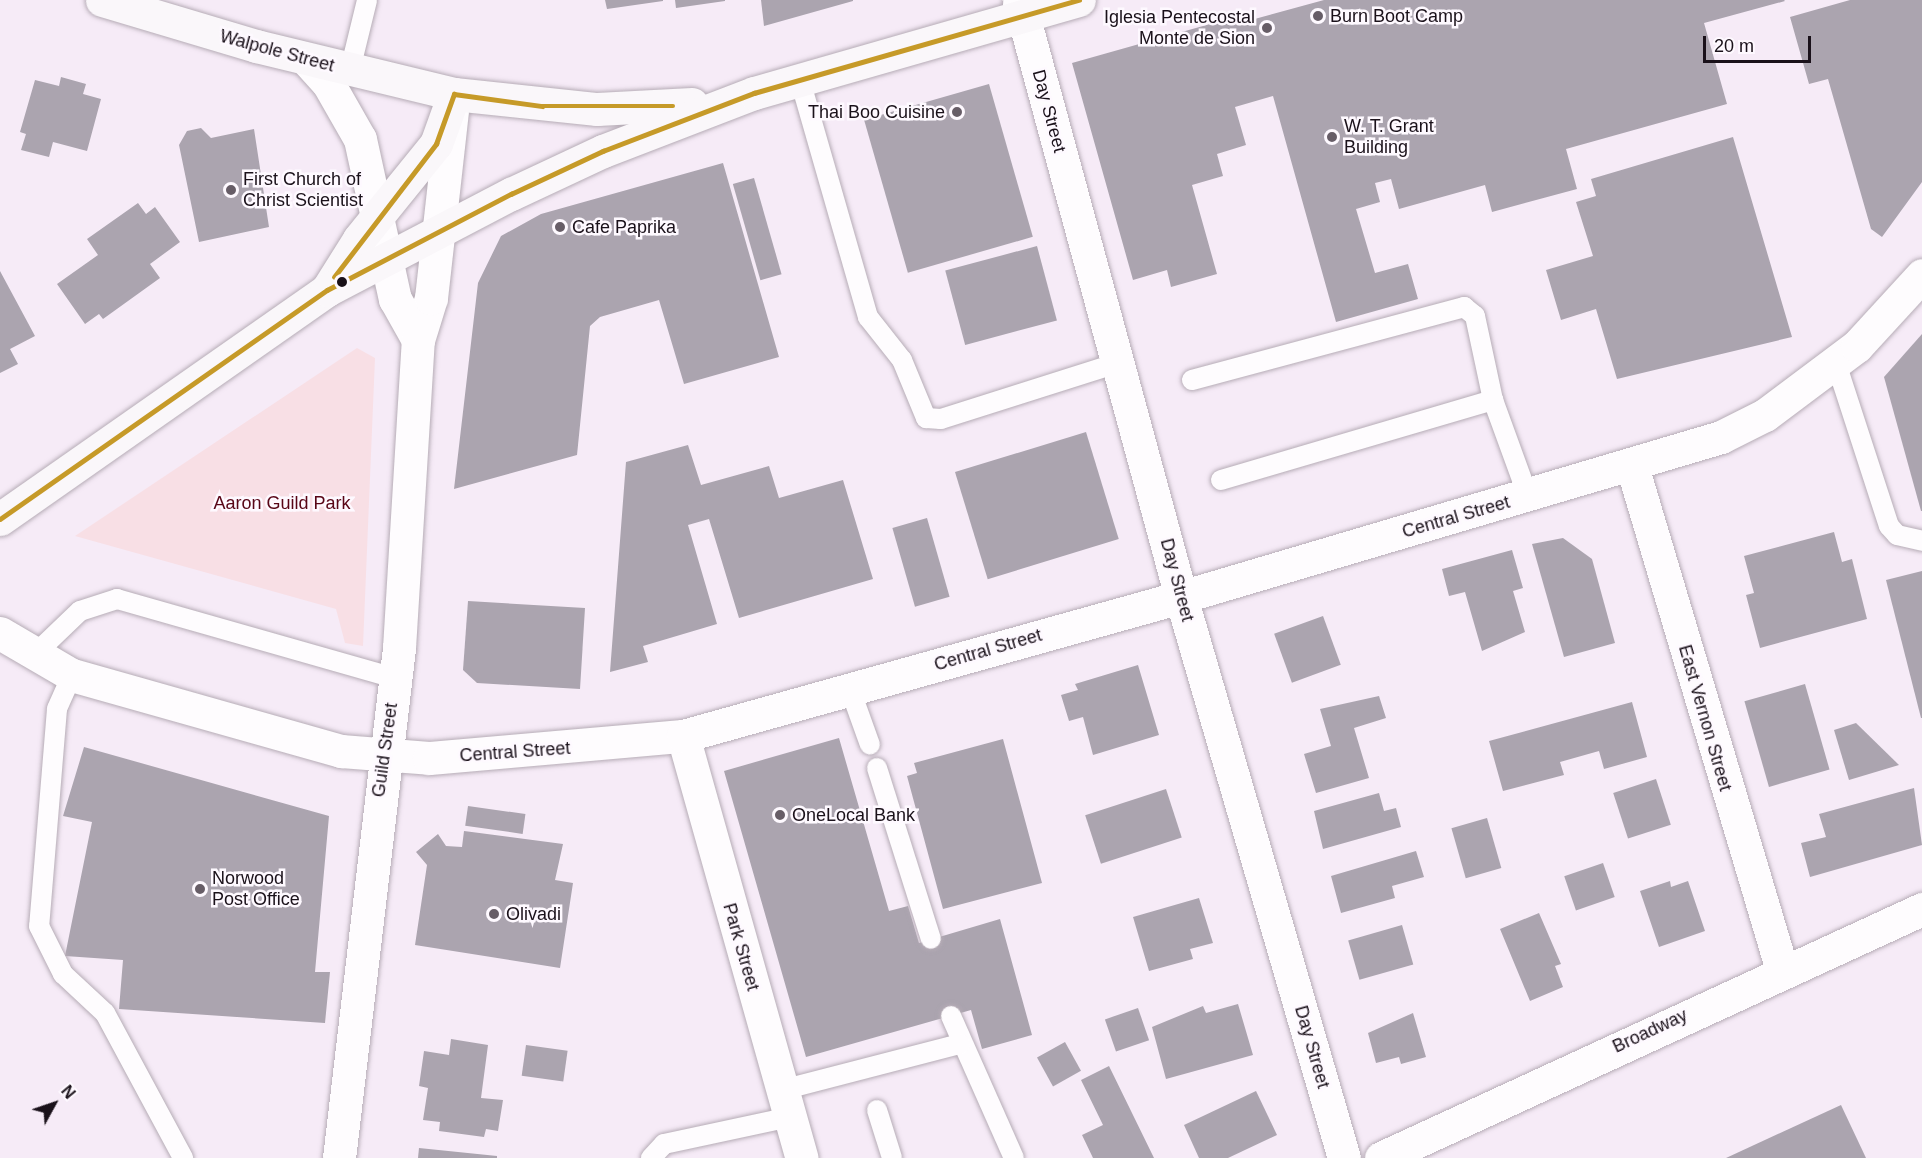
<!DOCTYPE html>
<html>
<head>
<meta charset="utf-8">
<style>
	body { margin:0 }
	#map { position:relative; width:1922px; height:1158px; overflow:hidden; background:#f6ebf7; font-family:Arial,sans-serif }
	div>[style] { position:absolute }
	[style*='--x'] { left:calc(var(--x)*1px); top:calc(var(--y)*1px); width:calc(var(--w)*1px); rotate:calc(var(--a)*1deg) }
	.green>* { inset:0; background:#f8dfe5 }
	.building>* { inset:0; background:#aba4af; transform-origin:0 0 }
	.roads { filter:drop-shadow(0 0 2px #b6acb6) drop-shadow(0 0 2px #b6acb6) }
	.service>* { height:20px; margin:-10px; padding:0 10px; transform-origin:10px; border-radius:10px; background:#fefcfe }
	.minor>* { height:33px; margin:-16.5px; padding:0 16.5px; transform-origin:16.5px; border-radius:16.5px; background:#fefcfe }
	.tertiary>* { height:33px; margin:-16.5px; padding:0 16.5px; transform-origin:16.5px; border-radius:16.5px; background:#fefcfe }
	.secondary>* { height:33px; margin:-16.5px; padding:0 16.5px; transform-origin:16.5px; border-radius:16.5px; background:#faf7fa }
	.bus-1>* { height:4.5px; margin:-2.25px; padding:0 2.25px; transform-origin:2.25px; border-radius:2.25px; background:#c69a28 }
	.dots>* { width:16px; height:16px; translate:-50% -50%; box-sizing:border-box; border:3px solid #fef9ff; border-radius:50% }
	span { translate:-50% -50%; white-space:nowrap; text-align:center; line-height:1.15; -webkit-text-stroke:5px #fef9ff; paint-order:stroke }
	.poi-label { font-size:18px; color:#1a111a }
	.left { translate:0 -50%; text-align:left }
	.right { translate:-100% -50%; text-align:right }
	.street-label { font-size:18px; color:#1a111a }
	.park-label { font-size:18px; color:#580516 }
	.north { position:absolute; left:24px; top:1074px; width:60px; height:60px; -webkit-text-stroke:4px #fef9ff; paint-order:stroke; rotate:50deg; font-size:16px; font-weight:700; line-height:24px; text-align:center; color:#1a111a }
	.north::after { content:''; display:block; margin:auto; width:21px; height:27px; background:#1a111a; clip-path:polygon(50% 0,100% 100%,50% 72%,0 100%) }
	.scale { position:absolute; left:1703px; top:36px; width:108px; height:27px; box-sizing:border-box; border:3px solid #1a111a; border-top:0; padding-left:8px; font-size:18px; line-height:21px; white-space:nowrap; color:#1a111a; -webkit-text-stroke:4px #fef9ff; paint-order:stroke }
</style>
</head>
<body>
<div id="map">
	<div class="green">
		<div style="clip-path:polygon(357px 348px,375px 358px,363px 646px,345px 643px,336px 609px,75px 536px)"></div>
	</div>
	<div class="building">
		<div style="clip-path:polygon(605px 0,663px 0,663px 1px,607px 9px)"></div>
		<div style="clip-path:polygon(675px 0,725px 0,725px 1px,676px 8px)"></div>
		<div style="clip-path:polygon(761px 0,853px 0,853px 1px,764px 26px)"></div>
		<div style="clip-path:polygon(1324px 0,1784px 0,1785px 1px,1704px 23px,1727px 104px,1566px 149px,1577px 189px,1492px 212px,1485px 185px,1399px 209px,1391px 179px,1375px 183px,1380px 202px,1356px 209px,1375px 273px,1408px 264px,1418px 299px,1336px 322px,1273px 96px,1235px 107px,1246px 145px,1217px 154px,1223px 176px,1192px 185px,1217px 274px,1171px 287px,1167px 270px,1133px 280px,1072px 63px,1249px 13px,1251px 20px)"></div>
		<div style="clip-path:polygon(1850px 0,1922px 0,1922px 182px,1882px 237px,1871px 229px,1828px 79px,1809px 84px,1790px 17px)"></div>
		<div style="clip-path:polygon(61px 77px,86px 84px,83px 94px,101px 99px,87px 151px,53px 142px,49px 157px,21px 150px,26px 134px,20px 132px,35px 80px,59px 86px)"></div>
		<div style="left:989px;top:84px;width:159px;height:130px;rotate:74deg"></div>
		<div style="clip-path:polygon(201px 128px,211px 138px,254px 129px,269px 227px,199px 242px,179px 145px,187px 131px)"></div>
		<div style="clip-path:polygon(1733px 137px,1792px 337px,1617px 379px,1596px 309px,1561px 320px,1546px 270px,1593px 256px,1576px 202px,1596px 196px,1591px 179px)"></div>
		<div style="clip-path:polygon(723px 163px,779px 357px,684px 384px,659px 300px,600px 317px,590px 326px,577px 455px,454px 489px,478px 283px,501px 236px,541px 214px)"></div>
		<div style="left:754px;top:178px;width:100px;height:22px;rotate:74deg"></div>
		<div style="clip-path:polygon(138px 203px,146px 214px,155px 207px,180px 242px,150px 264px,160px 278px,103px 319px,99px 314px,85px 324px,57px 284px,98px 255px,87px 239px)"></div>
		<div style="left:1037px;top:246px;width:77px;height:95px;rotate:75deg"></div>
		<div style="clip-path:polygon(0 271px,35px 336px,10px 349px,18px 364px,0 373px)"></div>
		<div style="clip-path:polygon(1922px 334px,1922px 511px,1921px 511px,1884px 377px)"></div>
		<div style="left:1086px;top:432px;width:112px;height:137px;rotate:73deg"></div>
		<div style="clip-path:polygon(688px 445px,701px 485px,769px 466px,779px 498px,843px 480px,873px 579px,739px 618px,709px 519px,688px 525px,717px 624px,643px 646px,648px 662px,610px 672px,626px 462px)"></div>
		<div style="left:927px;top:518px;width:82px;height:36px;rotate:74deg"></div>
		<div style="clip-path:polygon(1834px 532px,1842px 562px,1852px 559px,1867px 619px,1760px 648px,1746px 595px,1754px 593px,1744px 556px)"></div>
		<div style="clip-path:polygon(1563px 538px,1592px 559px,1615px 643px,1564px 657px,1532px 544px)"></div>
		<div style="clip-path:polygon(1512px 550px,1523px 588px,1513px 591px,1525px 632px,1482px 651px,1465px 592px,1449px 596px,1442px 569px)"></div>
		<div style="clip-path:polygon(1922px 571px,1922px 718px,1921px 718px,1886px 580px)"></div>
		<div style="clip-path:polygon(468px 601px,585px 608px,580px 689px,477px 683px,463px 670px)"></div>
		<div style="left:1323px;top:616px;width:52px;height:52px;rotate:70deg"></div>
		<div style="clip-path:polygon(1138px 665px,1159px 735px,1093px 755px,1083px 717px,1069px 721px,1061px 695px,1078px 690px,1075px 684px)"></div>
		<div style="left:1805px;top:684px;width:89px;height:63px;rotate:74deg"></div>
		<div style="clip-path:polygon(1379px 696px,1386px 718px,1354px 728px,1369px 778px,1316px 793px,1304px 754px,1331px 746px,1320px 709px)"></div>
		<div style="clip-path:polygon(1632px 702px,1647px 757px,1604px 769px,1599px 751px,1560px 762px,1564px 775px,1503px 791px,1489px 741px)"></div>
		<div style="clip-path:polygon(1856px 723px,1899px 765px,1849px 780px,1834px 730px)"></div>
		<div style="clip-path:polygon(839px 738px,889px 911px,908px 906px,919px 943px,1000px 919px,1032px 1035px,982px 1049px,971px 1010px,806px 1057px,724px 771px)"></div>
		<div style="clip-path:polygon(1003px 739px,1042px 883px,943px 909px,907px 776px,917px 773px,914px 763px)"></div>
		<div style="clip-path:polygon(84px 747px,329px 816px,315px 972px,330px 972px,325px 1023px,119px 1009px,123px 960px,65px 956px,92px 822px,63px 816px)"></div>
		<div style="left:1656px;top:779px;width:48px;height:45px;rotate:72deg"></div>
		<div style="clip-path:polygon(1914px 788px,1922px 845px,1810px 877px,1801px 843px,1826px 837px,1819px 814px)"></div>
		<div style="left:1166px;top:789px;width:51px;height:85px;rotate:72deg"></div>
		<div style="clip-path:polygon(1379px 793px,1384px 811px,1396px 808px,1401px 827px,1323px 849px,1314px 811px)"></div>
		<div style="left:468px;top:806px;width:58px;height:20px;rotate:8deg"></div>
		<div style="left:1487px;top:818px;width:52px;height:37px;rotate:74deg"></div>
		<div style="clip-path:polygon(464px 831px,563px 844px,555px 880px,573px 883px,560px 968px,415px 945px,427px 865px,416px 852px,438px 834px,446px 846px,462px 847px)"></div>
		<div style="clip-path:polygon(1416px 851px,1424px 877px,1392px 886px,1395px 898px,1341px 913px,1331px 876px)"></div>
		<div style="left:1603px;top:863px;width:36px;height:41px;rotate:71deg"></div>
		<div style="clip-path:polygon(1670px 881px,1671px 887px,1688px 881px,1705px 931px,1659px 947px,1640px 891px)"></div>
		<div style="clip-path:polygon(1199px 898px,1213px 943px,1190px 949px,1193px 959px,1149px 971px,1133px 917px)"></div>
		<div style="clip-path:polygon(1539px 913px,1561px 964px,1555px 966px,1563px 987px,1530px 1001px,1500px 929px)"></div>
		<div style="left:1402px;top:925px;width:41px;height:56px;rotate:74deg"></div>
		<div style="clip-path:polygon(1238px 1004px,1253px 1055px,1166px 1079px,1152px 1027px,1203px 1006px,1206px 1013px)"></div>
		<div style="left:1138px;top:1008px;width:34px;height:35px;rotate:71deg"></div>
		<div style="clip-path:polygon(1413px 1013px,1426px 1057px,1401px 1064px,1399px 1057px,1376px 1063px,1368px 1033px)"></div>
		<div style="clip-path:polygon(451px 1039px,488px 1045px,481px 1098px,503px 1100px,498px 1131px,486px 1129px,484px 1137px,439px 1131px,440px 1122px,423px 1120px,428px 1088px,419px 1086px,424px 1051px,449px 1055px)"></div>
		<div style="left:1065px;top:1042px;width:33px;height:32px;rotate:61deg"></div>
		<div style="left:526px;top:1045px;width:42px;height:31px;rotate:8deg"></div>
		<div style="clip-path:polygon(1109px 1066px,1154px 1158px,1093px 1158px,1082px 1135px,1103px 1125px,1081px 1080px)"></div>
		<div style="clip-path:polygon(1256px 1091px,1277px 1135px,1228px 1158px,1199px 1158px,1184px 1125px)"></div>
		<div style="clip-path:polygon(1841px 1105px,1866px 1158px,1726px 1158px)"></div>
		<div style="clip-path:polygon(419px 1148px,497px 1156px,497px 1158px,418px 1158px)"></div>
	</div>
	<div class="roads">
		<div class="service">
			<div style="--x:350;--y:70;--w:72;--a:-76.3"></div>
			<div style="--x:800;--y:80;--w:247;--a:74"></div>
			<div style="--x:868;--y:317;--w:55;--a:51.7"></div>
			<div style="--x:902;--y:360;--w:63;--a:67.5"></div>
			<div style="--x:926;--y:418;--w:15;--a:4"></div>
			<div style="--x:941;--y:419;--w:186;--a:-17.6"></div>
			<div style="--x:1836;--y:363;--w:171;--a:72"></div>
			<div style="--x:1889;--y:526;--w:12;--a:48"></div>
			<div style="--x:1897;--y:535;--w:26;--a:13"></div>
			<div style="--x:1192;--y:380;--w:282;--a:-15"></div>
			<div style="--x:1464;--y:307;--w:14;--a:39"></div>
			<div style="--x:1475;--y:316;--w:86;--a:77.9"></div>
			<div style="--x:1493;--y:400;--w:102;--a:70"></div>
			<div style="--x:1221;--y:480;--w:284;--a:-16.4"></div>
			<div style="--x:33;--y:656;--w:65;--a:-43.8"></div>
			<div style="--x:80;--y:611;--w:39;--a:-18"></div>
			<div style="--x:117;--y:599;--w:289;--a:15.9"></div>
			<div style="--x:72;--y:675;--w:37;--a:114"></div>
			<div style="--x:57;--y:709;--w:218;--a:94.7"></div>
			<div style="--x:39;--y:926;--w:54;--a:63.4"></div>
			<div style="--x:63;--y:974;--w:57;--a:42.9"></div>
			<div style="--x:105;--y:1013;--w:165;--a:61.7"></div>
			<div style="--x:850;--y:689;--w:59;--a:70.3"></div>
			<div style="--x:877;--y:768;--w:179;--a:72.5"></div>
			<div style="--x:951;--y:1016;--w:155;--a:66.1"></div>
			<div style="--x:782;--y:1090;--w:184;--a:-14.5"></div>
			<div style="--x:877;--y:1110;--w:50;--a:72.6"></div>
			<div style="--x:651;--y:1158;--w:19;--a:-47"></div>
			<div style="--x:664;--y:1144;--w:129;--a:-12.1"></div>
		</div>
		<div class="minor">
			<div style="--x:1019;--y:0;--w:619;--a:74.82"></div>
			<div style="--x:1181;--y:597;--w:584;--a:73.8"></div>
			<div style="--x:1632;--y:466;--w:526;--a:73.43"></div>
			<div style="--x:683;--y:736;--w:438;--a:74.3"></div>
		</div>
		<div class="tertiary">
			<div style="--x:307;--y:60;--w:31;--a:48"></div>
			<div style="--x:328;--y:83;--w:64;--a:60.3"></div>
			<div style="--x:360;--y:139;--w:164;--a:77.7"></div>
			<div style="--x:395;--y:299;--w:47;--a:60.7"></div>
			<div style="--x:0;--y:633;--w:83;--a:30.3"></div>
			<div style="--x:72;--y:675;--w:280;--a:15.8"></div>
			<div style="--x:341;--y:751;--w:88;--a:4.5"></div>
			<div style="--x:429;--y:758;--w:255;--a:-5"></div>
			<div style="--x:683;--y:736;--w:517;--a:-15.6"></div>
			<div style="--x:1181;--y:597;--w:563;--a:-16.5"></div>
			<div style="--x:1721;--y:437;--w:49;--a:-26.6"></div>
			<div style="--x:1765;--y:415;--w:115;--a:-36.9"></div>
			<div style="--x:1857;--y:346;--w:96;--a:-47.5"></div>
			<div style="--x:339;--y:1158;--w:514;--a:-83.29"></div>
			<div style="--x:399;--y:648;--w:309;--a:-86.5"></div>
			<div style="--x:418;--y:340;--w:44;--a:-72.8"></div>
			<div style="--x:431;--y:298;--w:188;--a:-83.6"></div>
			<div style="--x:1381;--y:1158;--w:596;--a:-24.71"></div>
		</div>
		<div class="secondary">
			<div style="--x:102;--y:0;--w:161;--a:16.6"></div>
			<div style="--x:256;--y:46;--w:204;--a:13.6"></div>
			<div style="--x:454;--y:94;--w:144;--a:6"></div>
			<div style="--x:597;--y:109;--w:95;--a:-3"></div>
			<div style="--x:327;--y:290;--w:60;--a:-57.9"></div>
			<div style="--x:359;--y:239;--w:122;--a:-51"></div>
			<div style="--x:436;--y:144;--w:53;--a:-70.2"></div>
			<div style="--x:0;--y:519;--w:399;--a:-35"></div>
			<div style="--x:327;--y:290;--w:208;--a:-27.6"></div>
			<div style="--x:511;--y:194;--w:102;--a:-25.1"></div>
			<div style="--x:603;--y:151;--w:162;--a:-21"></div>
			<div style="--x:754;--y:93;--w:338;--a:-16"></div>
		</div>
	</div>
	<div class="bus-1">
		<div style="--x:334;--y:277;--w:168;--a:-52.5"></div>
		<div style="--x:436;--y:144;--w:53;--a:-70.2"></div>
		<div style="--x:454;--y:94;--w:89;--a:7.8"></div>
		<div style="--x:542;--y:106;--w:131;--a:0"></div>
		<div style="--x:0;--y:519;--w:399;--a:-35"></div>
		<div style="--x:327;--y:290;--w:208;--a:-27.6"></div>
		<div style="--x:511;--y:194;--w:102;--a:-25.1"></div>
		<div style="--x:603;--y:151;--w:162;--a:-21"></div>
		<div style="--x:754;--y:93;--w:338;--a:-16"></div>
	</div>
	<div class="dots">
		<div style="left:1318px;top:16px;background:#675d67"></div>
		<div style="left:1267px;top:28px;background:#675d67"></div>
		<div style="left:957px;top:112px;background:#675d67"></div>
		<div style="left:1332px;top:137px;background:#675d67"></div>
		<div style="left:231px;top:190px;background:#675d67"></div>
		<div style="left:560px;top:227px;background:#675d67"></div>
		<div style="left:342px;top:282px;background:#1a111a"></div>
		<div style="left:780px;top:815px;background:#675d67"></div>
		<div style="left:200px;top:889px;background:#675d67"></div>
		<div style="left:494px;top:914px;background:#675d67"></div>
	</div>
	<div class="poi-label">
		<span class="left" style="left:1330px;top:16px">Burn Boot Camp</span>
		<span class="right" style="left:1255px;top:28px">Iglesia Pentecostal<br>Monte de Sion</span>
		<span class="right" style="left:945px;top:112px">Thai Boo Cuisine</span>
		<span class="left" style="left:1344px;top:137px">W. T. Grant<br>Building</span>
		<span class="left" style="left:243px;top:190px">First Church of<br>Christ Scientist</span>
		<span class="left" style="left:572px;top:227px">Cafe Paprika</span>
		<span class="left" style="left:792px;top:815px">OneLocal Bank</span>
		<span class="left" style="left:212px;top:889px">Norwood<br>Post Office</span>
		<span class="left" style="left:506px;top:914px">Olivadi</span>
	</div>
	<div class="street-label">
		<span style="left:277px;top:51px;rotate:15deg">Walpole Street</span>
		<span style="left:1049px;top:111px;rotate:75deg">Day Street</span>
		<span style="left:1456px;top:517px;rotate:-16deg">Central Street</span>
		<span style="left:1177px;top:580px;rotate:75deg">Day Street</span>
		<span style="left:988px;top:650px;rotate:-16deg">Central Street</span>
		<span style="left:1705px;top:718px;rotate:74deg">East Vernon Street</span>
		<span style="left:385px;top:750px;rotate:-82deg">Guild Street</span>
		<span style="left:515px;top:752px;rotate:-4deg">Central Street</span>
		<span style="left:741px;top:947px;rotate:74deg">Park Street</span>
		<span style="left:1650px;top:1031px;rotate:-25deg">Broadway</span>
		<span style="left:1312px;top:1047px;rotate:74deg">Day Street</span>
	</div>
	<div class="park-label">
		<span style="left:282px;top:503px">Aaron Guild Park</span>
	</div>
	<div class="north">N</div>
	<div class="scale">20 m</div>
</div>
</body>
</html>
